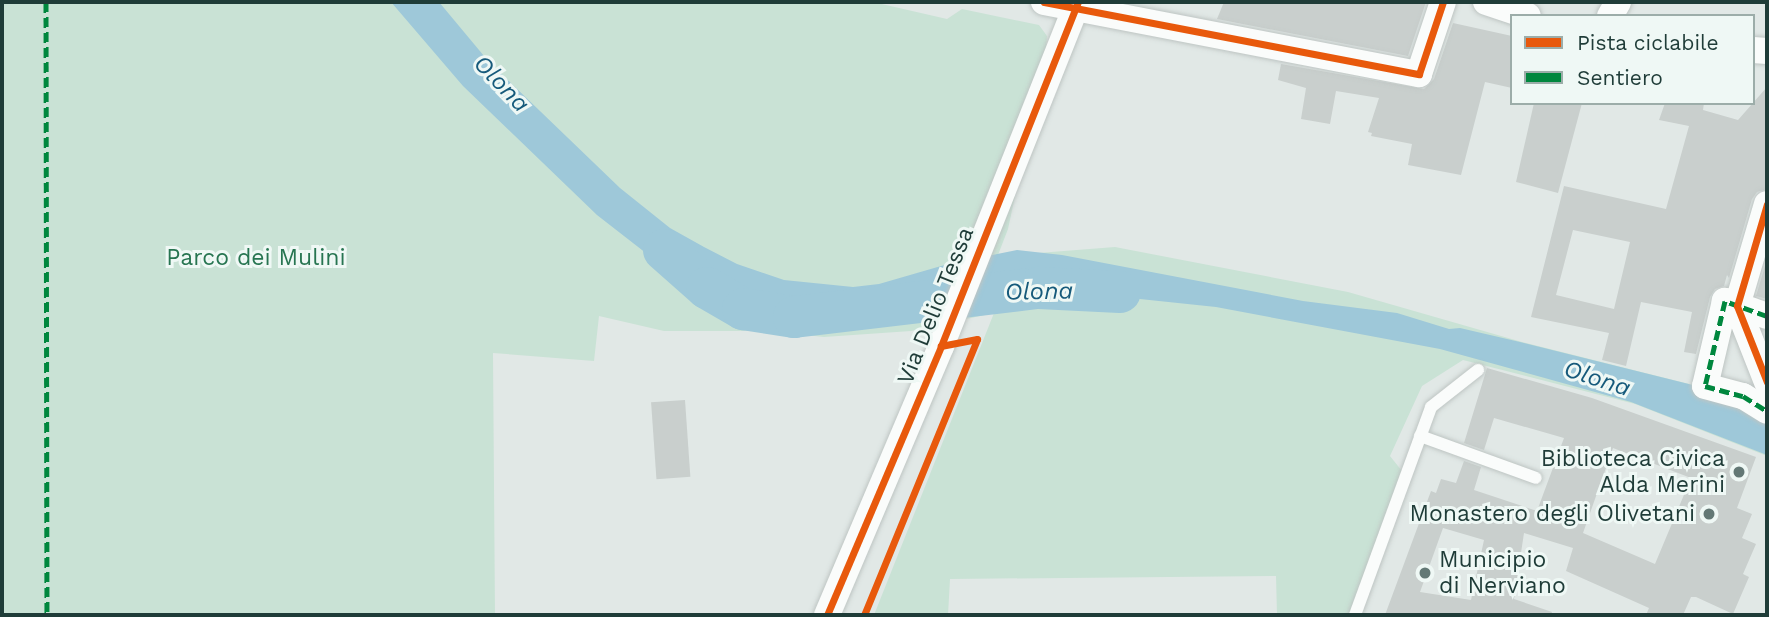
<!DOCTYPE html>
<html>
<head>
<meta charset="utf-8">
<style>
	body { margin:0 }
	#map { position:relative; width:1769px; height:617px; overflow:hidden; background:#e1e8e6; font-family:"Work Sans",sans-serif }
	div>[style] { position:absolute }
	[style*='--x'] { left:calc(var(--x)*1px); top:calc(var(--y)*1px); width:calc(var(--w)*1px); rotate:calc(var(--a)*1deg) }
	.green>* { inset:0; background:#c9e2d5 }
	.water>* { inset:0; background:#9ec8d9 }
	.river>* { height:42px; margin:-21px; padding:0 21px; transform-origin:21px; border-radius:21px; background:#9ec8d9 }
	.building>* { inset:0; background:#c9cfcd; transform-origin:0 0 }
	.roads { filter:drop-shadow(0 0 2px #bec5c3) drop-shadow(0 0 2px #bec5c3) }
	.lane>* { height:12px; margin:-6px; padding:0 6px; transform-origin:6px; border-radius:6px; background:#fafcfb }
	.street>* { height:26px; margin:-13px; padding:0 13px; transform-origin:13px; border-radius:13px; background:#fafcfb }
	.quiet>* { height:5px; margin-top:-2.5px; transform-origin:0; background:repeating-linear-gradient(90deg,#00873e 0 10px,transparent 0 15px) }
	.cycleway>* { height:7px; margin:-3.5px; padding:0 3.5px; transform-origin:3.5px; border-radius:3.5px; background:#e8590c }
	.dots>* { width:19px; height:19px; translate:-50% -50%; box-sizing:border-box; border:4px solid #eff8f5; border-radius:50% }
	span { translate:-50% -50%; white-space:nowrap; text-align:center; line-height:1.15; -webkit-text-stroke:6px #eff8f5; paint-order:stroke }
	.park-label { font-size:23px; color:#277551 }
	.street-label { font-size:23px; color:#1f3c38 }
	.poi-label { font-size:23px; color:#1f3c38 }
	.right { translate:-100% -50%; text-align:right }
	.left { translate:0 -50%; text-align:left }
	.water-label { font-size:24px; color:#165a7b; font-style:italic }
	.frame { position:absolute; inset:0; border:4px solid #1f3c38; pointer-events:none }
	.legend { position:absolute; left:1510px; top:14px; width:245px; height:91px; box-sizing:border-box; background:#eff8f5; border:2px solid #9cada9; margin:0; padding:9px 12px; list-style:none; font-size:21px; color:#1f3c38 }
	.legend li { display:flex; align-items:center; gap:14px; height:35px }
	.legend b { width:35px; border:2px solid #9cada9 }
</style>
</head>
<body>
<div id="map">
	<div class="green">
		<div style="clip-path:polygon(2px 2px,873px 2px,947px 19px,962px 9px,1039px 25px,1047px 36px,1046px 50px,1008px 229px,996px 260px,1012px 255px,1115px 247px,1348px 292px,1522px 342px,1741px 397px,1767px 415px,1767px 456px,1635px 404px,1463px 360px,1422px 386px,1390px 456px,1402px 471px,1349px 615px,1277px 615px,1276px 576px,950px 579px,948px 615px,874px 615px,994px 313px,911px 331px,824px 337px,769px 331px,664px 331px,599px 316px,594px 361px,493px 353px,495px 615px,2px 615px)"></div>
	</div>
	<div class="water">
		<div style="clip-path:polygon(391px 2px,439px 2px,489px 62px,620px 188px,670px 228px,704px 247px,737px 264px,784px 280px,853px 287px,879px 284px,948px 264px,1017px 250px,1062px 255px,1303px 301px,1397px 313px,1449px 329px,1460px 328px,1520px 342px,1741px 397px,1767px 416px,1767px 455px,1631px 402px,1440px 349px,1216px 307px,1016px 286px,980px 286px,931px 304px,858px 315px,764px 310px,724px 296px,687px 278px,651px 257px,597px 215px,463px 86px)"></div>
	</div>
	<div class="river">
		<div style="--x:664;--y:250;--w:57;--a:41.5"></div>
		<div style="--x:707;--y:288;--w:42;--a:30.3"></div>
		<div style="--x:743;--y:309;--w:52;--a:8.9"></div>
		<div style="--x:794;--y:317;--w:247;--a:-6.8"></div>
		<div style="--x:1039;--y:288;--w:81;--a:2.8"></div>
	</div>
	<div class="building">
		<div style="clip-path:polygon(1224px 2px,1426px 2px,1408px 56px,1217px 19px)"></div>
		<div style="clip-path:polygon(1453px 23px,1512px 36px,1512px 88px,1485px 82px,1461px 175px,1408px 165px,1412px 144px,1371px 136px,1372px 133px,1368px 132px,1379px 98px,1336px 91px,1330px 124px,1301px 119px,1306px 88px,1278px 80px,1281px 64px,1424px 89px,1434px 79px)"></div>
		<div style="clip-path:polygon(evenodd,1767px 87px,1767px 189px,1757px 192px,1752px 199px,1729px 278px,1727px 275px,1724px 286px,1715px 289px,1710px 297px,1696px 354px,1684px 352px,1692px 312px,1641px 302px,1626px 366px,1602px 360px,1609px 333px,1531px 317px,1564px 186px,1666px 209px,1689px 126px,1659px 120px,1665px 103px,1704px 103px,1703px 110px,1738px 120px,1767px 87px,1573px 230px,1630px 242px,1614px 309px,1556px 295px,1573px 230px)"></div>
		<div style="clip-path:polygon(1534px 103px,1582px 103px,1558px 193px,1516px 182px)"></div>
		<div style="clip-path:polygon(1767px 259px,1767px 299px,1756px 296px)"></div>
		<div style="clip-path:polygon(evenodd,1487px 368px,1592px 398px,1756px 457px,1737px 508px,1752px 514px,1742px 538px,1756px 544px,1743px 574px,1749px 577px,1733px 614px,1696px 597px,1691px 597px,1683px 615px,1646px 615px,1649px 608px,1566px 571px,1573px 548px,1524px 533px,1514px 599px,1552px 612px,1551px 615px,1385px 615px,1431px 491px,1436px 493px,1441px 479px,1456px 483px,1464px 461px,1481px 467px,1474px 490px,1537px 511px,1564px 438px,1494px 418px,1484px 450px,1464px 443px,1487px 368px,1613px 448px,1691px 478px,1655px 564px,1583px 533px,1613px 448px,1487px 368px,1443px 528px,1484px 540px,1471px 600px,1420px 592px,1443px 528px)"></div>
		<div style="left:685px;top:400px;width:77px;height:34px;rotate:86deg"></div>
	</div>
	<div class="roads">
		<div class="lane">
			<div style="--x:1420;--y:436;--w:123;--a:19.9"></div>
			<div style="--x:1355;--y:615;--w:221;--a:-69.9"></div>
			<div style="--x:1431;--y:407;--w:60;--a:-38.2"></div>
		</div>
		<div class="street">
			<div style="--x:1044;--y:2;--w:382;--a:10.9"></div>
			<div style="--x:1419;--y:74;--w:76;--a:-71.6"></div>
			<div style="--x:1486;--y:2;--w:44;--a:18.4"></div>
			<div style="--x:1610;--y:16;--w:16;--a:-60"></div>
			<div style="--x:1753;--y:50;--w:14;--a:4"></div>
			<div style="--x:1767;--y:204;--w:106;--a:106.4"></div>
			<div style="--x:1737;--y:306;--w:82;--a:68.5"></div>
			<div style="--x:1767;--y:316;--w:45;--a:-160.3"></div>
			<div style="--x:1725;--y:301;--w:87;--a:103.2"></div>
			<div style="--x:1705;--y:386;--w:39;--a:15"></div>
			<div style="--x:1743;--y:396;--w:28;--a:32"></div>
			<div style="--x:827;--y:615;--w:292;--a:-67"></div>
			<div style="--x:941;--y:346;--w:370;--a:-68.3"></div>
		</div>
	</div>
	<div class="quiet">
		<div style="--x:46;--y:2;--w:613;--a:89.91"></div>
		<div style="--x:1767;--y:316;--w:45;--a:-160.3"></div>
		<div style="--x:1725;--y:301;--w:87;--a:103.2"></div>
		<div style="--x:1705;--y:386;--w:39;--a:15"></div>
		<div style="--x:1743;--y:396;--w:28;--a:32"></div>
	</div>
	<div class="cycleway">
		<div style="--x:1044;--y:2;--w:382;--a:10.9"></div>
		<div style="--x:1419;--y:74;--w:76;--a:-71.6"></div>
		<div style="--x:1767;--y:204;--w:106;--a:106.4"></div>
		<div style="--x:1737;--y:306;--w:82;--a:68.5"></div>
		<div style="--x:827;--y:615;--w:292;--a:-67"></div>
		<div style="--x:941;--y:346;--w:370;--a:-68.3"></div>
		<div style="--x:864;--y:615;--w:298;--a:-67.7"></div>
		<div style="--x:977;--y:339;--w:37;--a:169"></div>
	</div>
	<div class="dots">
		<div style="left:1739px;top:472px;background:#637875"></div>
		<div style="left:1709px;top:514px;background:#637875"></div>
		<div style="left:1425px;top:573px;background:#637875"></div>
	</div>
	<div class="park-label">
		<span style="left:256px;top:258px">Parco dei Mulini</span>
	</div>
	<div class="street-label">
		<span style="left:936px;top:306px;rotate:-68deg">Via Delio Tessa</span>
	</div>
	<div class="poi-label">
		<span class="right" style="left:1725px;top:472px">Biblioteca Civica<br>Alda Merini</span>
		<span class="right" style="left:1695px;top:514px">Monastero degli Olivetani</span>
		<span class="left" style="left:1439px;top:573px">Municipio<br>di Nerviano</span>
	</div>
	<div class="water-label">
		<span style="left:501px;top:84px;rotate:46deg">Olona</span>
		<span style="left:1039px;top:292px;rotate:-1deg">Olona</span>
		<span style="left:1597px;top:379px;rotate:18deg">Olona</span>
	</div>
	<div class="frame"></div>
	<ul class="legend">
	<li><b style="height:9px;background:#e8590c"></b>Pista ciclabile</li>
	<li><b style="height:9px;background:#00873e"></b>Sentiero</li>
	</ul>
</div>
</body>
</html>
